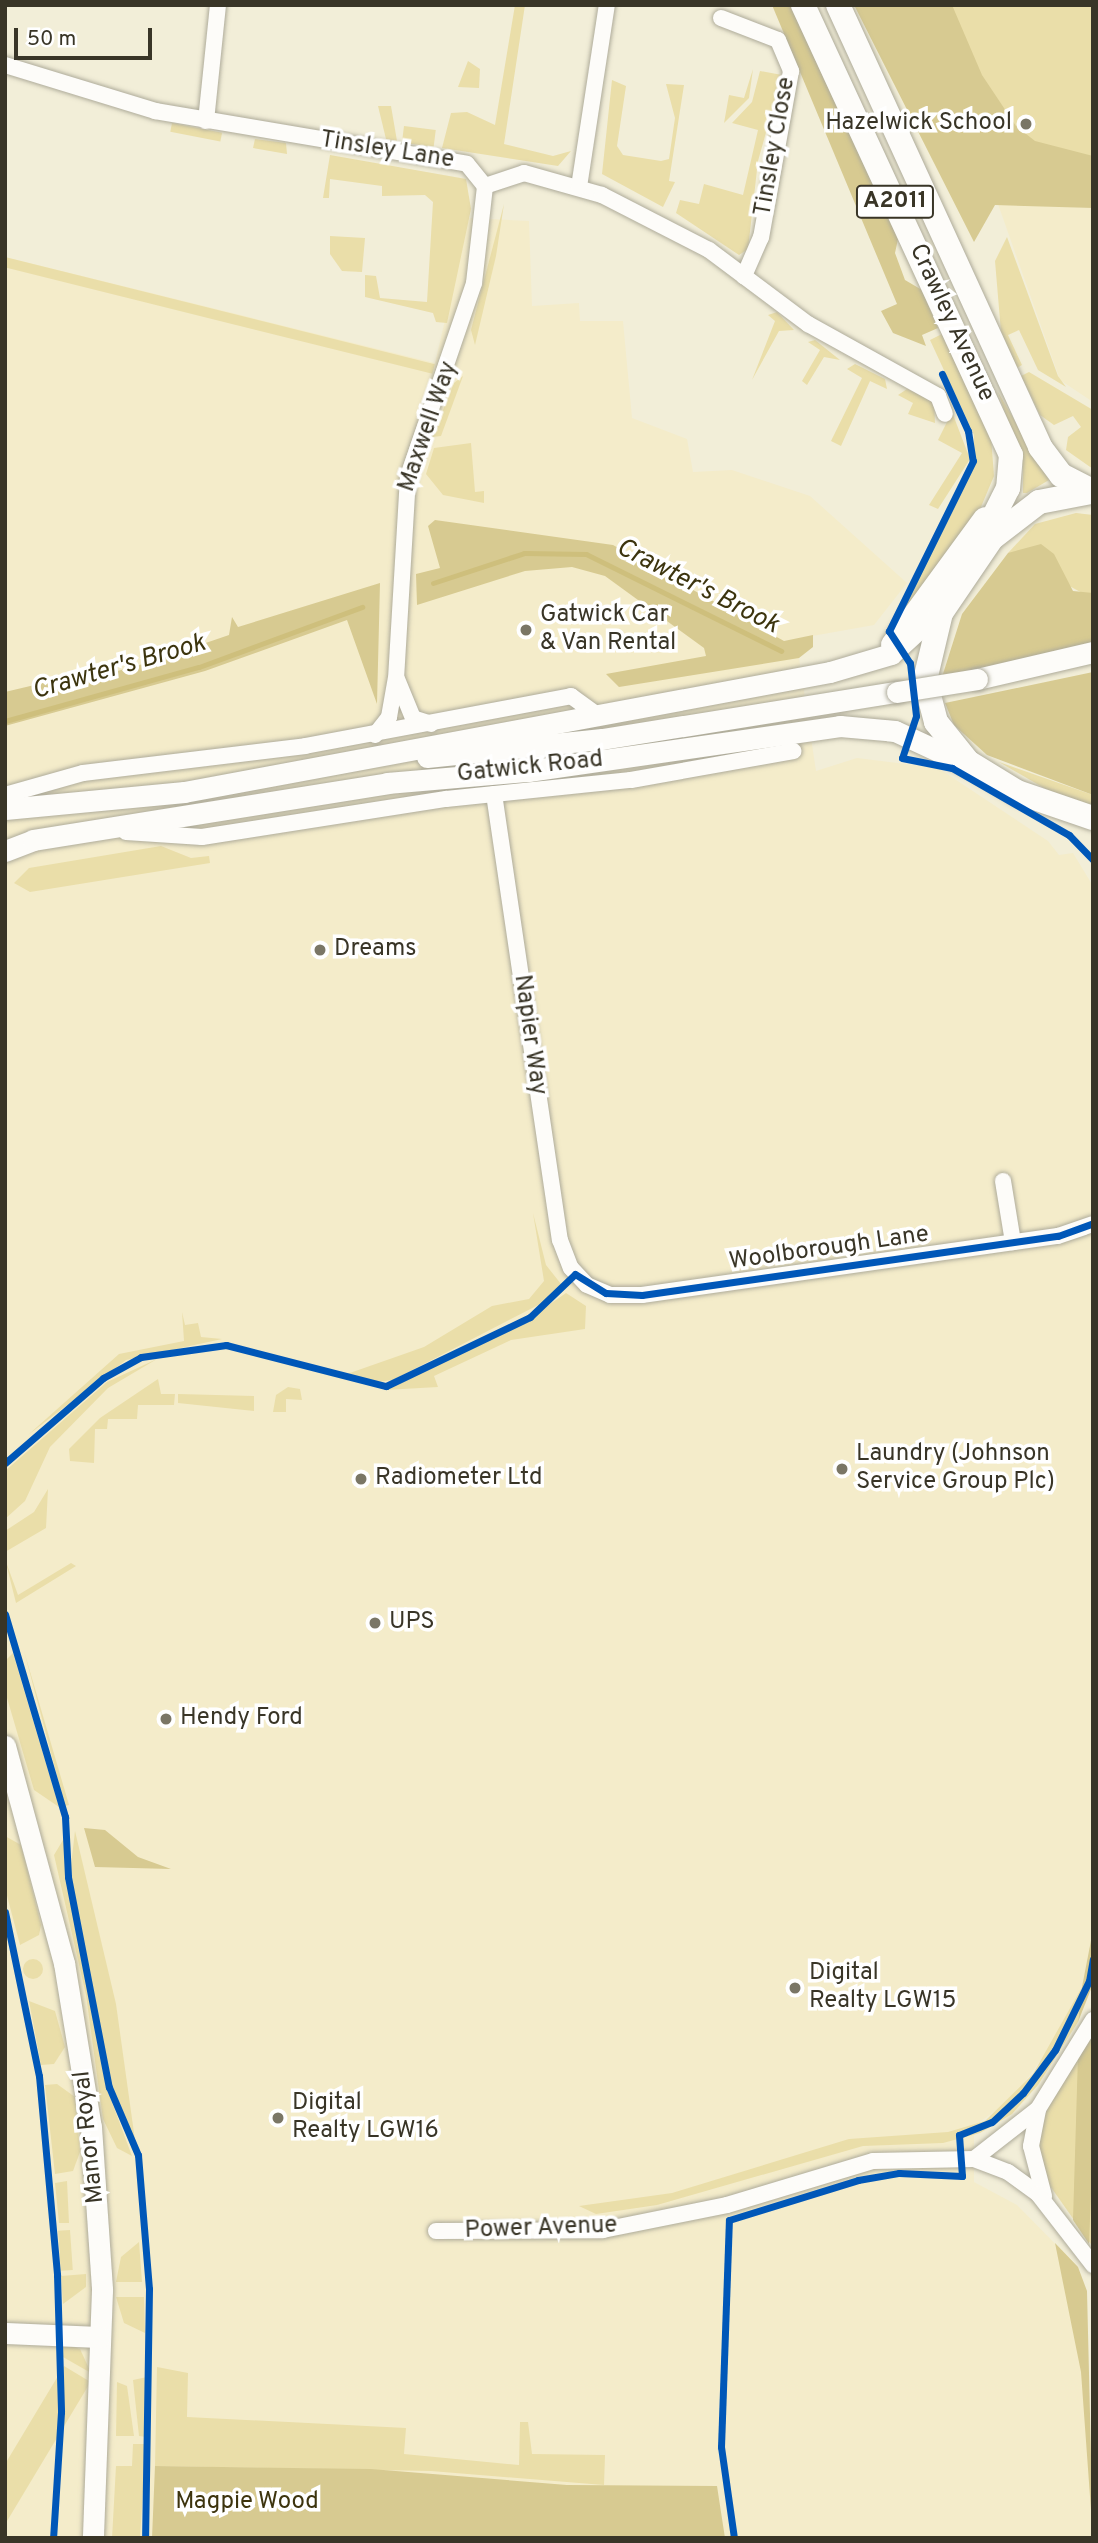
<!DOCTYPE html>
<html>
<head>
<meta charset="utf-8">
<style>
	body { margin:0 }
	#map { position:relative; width:1098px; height:2543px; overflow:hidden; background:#f2eed8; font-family:Overpass,sans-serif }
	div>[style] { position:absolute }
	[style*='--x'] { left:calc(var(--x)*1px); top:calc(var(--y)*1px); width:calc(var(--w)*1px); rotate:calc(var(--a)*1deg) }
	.built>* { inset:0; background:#f4ecca }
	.green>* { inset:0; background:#eadea9; transform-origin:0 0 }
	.round { border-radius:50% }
	.forest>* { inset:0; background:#d7ca91 }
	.stream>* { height:5px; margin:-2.5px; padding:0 2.5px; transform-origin:2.5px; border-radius:2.5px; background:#cebf7c }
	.roads { filter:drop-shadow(0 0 2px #aeab9a) drop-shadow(0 0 2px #aeab9a) }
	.street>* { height:16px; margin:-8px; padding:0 8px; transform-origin:8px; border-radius:8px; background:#fdfcf9 }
	.secondary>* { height:21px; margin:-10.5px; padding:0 10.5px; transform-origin:10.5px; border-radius:10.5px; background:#fdfcf9 }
	.primary>* { height:24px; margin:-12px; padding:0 12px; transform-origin:12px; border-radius:12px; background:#fdfcf9 }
	.bridges { filter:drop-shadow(0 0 2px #aeab9a) drop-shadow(0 0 2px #aeab9a) }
	.secondary-bridge>* { height:21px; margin:-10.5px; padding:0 10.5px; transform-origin:10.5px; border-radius:10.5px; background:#fdfcf9 }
	.cycleway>* { height:7px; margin:-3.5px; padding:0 3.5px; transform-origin:3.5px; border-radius:3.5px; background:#0057b8 }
	.dots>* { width:19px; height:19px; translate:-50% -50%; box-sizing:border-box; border:4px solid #fff; border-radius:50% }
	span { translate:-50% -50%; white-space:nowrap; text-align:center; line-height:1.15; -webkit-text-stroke:7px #fff; paint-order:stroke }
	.shield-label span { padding:2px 5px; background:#fff; border:2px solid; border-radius:5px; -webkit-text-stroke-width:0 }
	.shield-label { font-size:23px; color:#393527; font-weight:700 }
	.poi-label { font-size:24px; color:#393527 }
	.right { translate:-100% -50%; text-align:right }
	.left { translate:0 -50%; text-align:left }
	.street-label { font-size:24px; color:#393527 }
	.park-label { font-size:24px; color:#3d340e }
	.water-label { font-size:26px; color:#3c340e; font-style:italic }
	.frame { position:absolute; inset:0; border:7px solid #393527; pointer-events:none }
	.scale { position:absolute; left:14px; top:28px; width:138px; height:32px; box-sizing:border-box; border:4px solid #393527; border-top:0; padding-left:9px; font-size:21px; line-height:24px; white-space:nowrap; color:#393527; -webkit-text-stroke:5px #fff; paint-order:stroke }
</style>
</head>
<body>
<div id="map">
	<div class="built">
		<div style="clip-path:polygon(998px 204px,1093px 208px,1093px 402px,1060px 380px)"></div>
		<div style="clip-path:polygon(469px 218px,529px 221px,532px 306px,579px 303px,580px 321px,623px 321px,632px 418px,687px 439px,693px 472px,732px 470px,810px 496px,907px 583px,874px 625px,784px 641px,799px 658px,816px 771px,857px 758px,938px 768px,1048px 841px,1059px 855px,1073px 853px,1093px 886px,1093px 1930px,1082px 1987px,1045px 2054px,1013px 2098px,974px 2126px,974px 2182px,1017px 2205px,1078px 2267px,1093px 2538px,5px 2538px,5px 257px,435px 363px)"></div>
	</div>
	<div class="green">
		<div style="clip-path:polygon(515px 5px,525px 5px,504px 144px,553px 156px,571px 151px,558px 166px,442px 148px,451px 113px,467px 112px,495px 125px)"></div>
		<div style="clip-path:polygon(894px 5px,1093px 5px,1093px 177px,989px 179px)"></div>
		<div style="clip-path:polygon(468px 61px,480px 69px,479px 88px,458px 87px)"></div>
		<div style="clip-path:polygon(753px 69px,749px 98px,724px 123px,729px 95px,744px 98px)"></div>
		<div style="clip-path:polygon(760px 71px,782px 75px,758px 161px,748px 249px,739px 255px,676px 213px,680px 200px,699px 204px,704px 184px,743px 195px,758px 130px,732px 123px,752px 102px)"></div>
		<div style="clip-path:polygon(612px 80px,626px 86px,617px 146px,623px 155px,661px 161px,669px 159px,675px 118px,666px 84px,684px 85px,669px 181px,675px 182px,663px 207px,602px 174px)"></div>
		<div style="clip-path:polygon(378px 106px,391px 106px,397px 141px,386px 139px)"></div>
		<div style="left:172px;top:123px;width:51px;height:9px;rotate:11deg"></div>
		<div style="left:404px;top:126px;width:32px;height:17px;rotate:7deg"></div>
		<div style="clip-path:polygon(255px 139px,286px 143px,287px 154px,253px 148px)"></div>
		<div style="clip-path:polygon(330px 155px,466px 179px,471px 209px,447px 323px,436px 322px,433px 313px,365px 297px,365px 275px,376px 276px,380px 298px,427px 302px,433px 202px,425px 195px,382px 196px,382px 186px,330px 179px,329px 198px,323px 198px)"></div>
		<div style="clip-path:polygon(504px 204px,496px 256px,475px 345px,471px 330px)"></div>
		<div style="clip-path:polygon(330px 236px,365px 238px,362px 272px,342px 271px,330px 254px)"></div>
		<div style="clip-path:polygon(1007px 237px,1058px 376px,1066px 387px,1038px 370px,1019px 330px,1008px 335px,1022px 365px,1017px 368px,1001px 332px,995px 261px)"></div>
		<div style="left:5px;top:257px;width:443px;height:10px;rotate:14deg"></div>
		<div style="clip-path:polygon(777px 312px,794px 330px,779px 331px,752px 380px,775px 321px,768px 315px)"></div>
		<div style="clip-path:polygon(942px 334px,991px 437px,994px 476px,978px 514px,895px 622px,974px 462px,974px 435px,930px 340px)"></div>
		<div style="clip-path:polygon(815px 340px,840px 360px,824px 357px,807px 385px,802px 381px,820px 350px,808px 342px)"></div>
		<div style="clip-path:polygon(855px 364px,885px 379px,887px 389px,870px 381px,841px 446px,831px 441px,862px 378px,847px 369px)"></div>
		<div style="clip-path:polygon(1029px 372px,1093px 410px,1093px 469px,1066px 450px,1068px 437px,1081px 427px,1073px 416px,1054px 425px,1040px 415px,1021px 376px)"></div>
		<div style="clip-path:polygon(463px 376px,441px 436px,432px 437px,454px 383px)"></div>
		<div style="clip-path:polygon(907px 389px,934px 401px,935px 423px,908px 414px,913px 403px,898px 395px)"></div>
		<div style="clip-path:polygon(998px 392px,1049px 480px,1027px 493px,1023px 493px,1023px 466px)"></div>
		<div style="clip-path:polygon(952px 412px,970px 459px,938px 509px,929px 505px,962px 453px,938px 440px)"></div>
		<div style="clip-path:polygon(471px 443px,475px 492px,484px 491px,484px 503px,443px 495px,426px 474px,434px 448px)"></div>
		<div style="clip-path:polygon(1076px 513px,1093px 515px,1093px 593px,1086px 595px,1008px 553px,1035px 524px)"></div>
		<div style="clip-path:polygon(999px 762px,1093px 795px,1093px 807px,1056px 795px)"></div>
		<div style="clip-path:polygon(161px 846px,191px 858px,209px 856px,210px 863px,30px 892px,14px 883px,29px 868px)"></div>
		<div style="clip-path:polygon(533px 1213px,546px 1265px,561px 1284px,546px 1301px,393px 1380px,370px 1383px,347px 1374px,424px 1347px,492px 1306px,529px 1299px,544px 1281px)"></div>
		<div style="clip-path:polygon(566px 1293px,586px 1306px,585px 1329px,511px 1340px,434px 1376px,438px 1387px,385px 1390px,517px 1327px)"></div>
		<div style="clip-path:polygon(182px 1312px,185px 1325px,198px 1323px,201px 1337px,222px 1339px,126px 1360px,28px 1435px,119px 1354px,184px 1341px)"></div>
		<div style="clip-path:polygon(157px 1359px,108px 1388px,50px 1447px,25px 1501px,5px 1519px,5px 1471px,107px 1382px)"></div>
		<div style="clip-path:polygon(158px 1379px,161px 1394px,175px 1394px,174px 1405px,138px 1405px,137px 1419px,108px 1419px,107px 1429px,95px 1429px,94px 1463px,70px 1461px,69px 1449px,100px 1418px)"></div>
		<div style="clip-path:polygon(288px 1387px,300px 1389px,302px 1400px,286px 1399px,286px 1412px,273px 1412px,276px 1395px)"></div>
		<div style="clip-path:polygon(178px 1394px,254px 1396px,254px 1411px,178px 1403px)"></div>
		<div style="clip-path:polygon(48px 1489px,46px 1528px,5px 1552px,5px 1531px,34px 1512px)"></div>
		<div style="clip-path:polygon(5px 1559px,18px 1595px,71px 1563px,76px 1566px,16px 1603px)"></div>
		<div style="clip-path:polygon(24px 1651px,69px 1805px,65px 1806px)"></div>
		<div style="clip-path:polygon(13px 1653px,59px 1807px,34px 1790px,5px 1691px,5px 1661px)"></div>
		<div style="clip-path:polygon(75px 1831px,116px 2004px,135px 2140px,111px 2083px,70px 1874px)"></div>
		<div style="clip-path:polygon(66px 1835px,66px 1878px,107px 2089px,132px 2156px,117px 2148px,103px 2119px,86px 1995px,54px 1855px)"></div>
		<div style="clip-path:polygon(5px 1836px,21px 1845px,41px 1925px,39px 1935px,20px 1945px,5px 1888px)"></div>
		<div class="round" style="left:23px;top:1959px;width:20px;height:20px"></div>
		<div style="clip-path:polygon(1082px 1987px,1078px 2022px,1038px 2085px,1012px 2114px,980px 2133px,943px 2143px,863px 2146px,657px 2205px,596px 2214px,579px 2206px,672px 2193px,849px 2139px,948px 2132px,985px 2121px,1033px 2074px)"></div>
		<div style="clip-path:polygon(29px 2001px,55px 2011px,65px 2047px,54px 2064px,41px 2065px)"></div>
		<div style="clip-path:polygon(1093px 2030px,1093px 2247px,1048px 2183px,1038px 2142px,1047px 2109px)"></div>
		<div style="clip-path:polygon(57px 2084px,75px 2097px,80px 2152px,73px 2171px,55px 2174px,45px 2085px)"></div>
		<div style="clip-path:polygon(67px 2181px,69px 2223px,59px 2223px,55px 2183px)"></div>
		<div style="left:70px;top:2230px;width:40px;height:12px;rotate:86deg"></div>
		<div style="clip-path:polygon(139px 2242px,142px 2282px,116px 2282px,121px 2257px)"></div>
		<div style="clip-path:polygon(86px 2274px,86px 2287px,63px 2304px,61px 2276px)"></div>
		<div style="clip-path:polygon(116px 2297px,144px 2297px,145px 2333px,124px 2323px)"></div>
		<div style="clip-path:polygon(63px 2344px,80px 2349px,91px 2373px,63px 2357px)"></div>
		<div style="left:64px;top:2366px;width:31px;height:172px;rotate:31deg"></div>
		<div style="clip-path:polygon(157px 2367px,188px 2373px,187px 2417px,406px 2428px,404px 2454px,519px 2465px,520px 2422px,528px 2422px,532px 2454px,605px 2455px,604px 2485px,431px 2471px,155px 2466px)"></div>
		<div style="clip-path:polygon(147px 2377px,146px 2437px,139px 2436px,133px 2380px)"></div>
		<div style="clip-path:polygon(117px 2382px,127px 2386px,134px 2436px,116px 2436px)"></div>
		<div style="clip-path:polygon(133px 2444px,146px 2444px,140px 2538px,112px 2538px,116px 2466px,132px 2466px)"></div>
	</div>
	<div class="forest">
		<div style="clip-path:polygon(772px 5px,790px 5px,898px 239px,895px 253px,905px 280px,922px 290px,938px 328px,922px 335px,926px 346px,893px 333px,881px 311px,897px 304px)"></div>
		<div style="clip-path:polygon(854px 5px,952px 5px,982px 75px,1016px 126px,1035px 141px,1093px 156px,1093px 208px,995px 205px,974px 242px)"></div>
		<div style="clip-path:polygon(435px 520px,613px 545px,784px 641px,813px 635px,813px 647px,799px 658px,619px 687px,606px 674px,706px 656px,704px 648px,605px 576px,572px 567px,525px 571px,417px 605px,416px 574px,440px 568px,428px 526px)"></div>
		<div style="clip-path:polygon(1041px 544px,1054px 554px,1073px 591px,1093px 593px,1093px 645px,942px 677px,962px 614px,1008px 553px)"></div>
		<div style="clip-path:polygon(380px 583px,377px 704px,347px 620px,205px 671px,5px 726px,5px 692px,64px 678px,67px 685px,150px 662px,229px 635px,232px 617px,238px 627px)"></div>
		<div style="clip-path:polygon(1093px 672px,1093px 795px,987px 755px,954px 725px,945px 703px)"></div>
		<div style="clip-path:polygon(84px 1828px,105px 1830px,138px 1857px,171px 1869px,95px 1867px)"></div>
		<div style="clip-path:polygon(1093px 1930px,1093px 1984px,1078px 2022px,1082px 1987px)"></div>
		<div style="clip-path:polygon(1093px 2030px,1093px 2144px,1089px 2244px,1073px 2220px,1078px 2055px)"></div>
		<div style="clip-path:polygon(1055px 2243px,1078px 2267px,1087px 2291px,1093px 2538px,1081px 2372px)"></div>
		<div style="clip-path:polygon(155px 2466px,371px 2469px,567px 2485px,717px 2486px,725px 2538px,152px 2538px)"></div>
	</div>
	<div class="stream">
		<div style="--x:433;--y:583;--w:96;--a:-18.2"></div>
		<div style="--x:524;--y:553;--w:62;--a:0.9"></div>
		<div style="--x:586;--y:554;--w:218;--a:26.4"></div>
		<div style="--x:5;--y:721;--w:201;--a:-15.6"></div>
		<div style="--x:199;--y:667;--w:174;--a:-20.2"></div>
	</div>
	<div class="roads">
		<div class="street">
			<div style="--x:721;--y:18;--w:61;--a:21.1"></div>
			<div style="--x:778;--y:40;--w:34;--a:67"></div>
			<div style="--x:791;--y:71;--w:169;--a:100.2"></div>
			<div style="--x:761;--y:237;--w:43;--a:113.6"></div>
			<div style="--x:5;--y:65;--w:157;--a:17"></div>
			<div style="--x:155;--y:111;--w:316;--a:9.6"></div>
			<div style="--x:467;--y:164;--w:28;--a:51"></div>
			<div style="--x:485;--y:186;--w:41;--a:-18.4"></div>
			<div style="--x:524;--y:173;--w:81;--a:15.8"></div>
			<div style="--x:602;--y:195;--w:120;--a:27.2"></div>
			<div style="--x:709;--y:250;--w:124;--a:36.8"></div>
			<div style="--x:808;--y:324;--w:149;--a:29"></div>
			<div style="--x:938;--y:396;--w:19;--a:69"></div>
			<div style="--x:206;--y:121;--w:117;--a:-84.1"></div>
			<div style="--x:579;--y:187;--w:184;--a:-81.3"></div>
			<div style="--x:397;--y:679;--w:42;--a:67.7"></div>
			<div style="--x:413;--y:718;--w:19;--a:18"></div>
			<div style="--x:375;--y:735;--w:23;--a:-52"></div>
			<div style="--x:389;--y:717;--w:39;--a:-80"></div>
			<div style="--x:396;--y:679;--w:203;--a:-86.6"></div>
			<div style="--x:408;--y:476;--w:204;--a:-71.1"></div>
			<div style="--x:474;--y:283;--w:98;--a:-83.5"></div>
			<div style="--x:494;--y:794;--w:451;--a:81.6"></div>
			<div style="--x:560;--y:1240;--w:30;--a:69"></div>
			<div style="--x:571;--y:1268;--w:23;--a:47"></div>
			<div style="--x:587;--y:1285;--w:25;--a:23"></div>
			<div style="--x:610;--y:1295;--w:32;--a:0"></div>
			<div style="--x:642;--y:1295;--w:420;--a:-8.1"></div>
			<div style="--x:1058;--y:1236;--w:36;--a:-19"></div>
			<div style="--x:5;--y:795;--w:81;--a:-15.8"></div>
			<div style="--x:83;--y:773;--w:224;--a:-6.9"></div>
			<div style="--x:305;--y:746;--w:271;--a:-10.6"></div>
			<div style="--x:571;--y:696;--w:32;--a:36"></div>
			<div style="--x:126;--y:832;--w:76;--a:3.8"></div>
			<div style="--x:202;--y:837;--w:247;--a:-8.9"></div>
			<div style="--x:446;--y:799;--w:186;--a:-5.9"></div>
			<div style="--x:631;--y:780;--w:165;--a:-10.1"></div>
			<div style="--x:1003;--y:1181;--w:62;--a:80.7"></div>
			<div style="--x:1038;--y:2110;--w:37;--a:101"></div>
			<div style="--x:1031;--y:2146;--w:52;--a:75.4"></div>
			<div style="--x:974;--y:2159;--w:81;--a:-38"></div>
			<div style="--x:1038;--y:2109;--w:105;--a:-58.3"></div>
			<div style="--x:436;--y:2231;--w:167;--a:-0.3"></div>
			<div style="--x:603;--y:2230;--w:126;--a:-11.4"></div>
			<div style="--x:727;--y:2205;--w:152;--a:-16.8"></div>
			<div style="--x:873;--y:2161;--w:101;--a:-1.1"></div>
			<div style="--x:974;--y:2159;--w:36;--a:21"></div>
			<div style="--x:1008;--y:2172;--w:37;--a:36"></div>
			<div style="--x:1038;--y:2194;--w:90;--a:52.2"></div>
		</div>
		<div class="secondary">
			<div style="--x:891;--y:644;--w:157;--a:-53.8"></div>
			<div style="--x:977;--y:679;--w:119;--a:-13.1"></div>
			<div style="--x:427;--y:757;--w:176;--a:-5.9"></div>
			<div style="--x:602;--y:739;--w:299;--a:-9.1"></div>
			<div style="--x:5;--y:809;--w:180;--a:-5.4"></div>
			<div style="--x:184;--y:792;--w:657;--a:-10.52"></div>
			<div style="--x:830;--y:672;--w:64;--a:-16.4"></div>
			<div style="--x:891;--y:654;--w:69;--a:-42.7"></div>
			<div style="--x:5;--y:851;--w:30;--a:-21"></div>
			<div style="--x:33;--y:840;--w:359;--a:-9.1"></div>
			<div style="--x:387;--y:783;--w:142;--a:-4.9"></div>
			<div style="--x:528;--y:771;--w:315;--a:-8.2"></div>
			<div style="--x:840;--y:726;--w:55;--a:5.2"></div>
			<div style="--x:895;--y:731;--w:83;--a:25"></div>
			<div style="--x:5;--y:1746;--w:225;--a:74.8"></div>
			<div style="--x:64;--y:1963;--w:166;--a:80.7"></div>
			<div style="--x:91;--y:2127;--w:163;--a:86.1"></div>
			<div style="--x:102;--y:2290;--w:248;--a:92.1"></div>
			<div style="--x:5;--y:2333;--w:95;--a:2.4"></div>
		</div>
		<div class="primary">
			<div style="--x:803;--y:5;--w:496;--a:65.2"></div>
			<div style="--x:1011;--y:455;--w:33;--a:95"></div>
			<div style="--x:1008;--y:488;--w:87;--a:116.6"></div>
			<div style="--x:838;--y:5;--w:486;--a:65.4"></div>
			<div style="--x:1040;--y:447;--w:35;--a:53"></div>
			<div style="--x:1061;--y:475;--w:36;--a:27"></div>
			<div style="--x:1091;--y:492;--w:53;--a:169.1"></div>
			<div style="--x:1039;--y:502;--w:59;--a:142.5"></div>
			<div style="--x:992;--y:538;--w:91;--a:124.2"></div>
			<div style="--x:941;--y:613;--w:69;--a:103.4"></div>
			<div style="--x:925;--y:680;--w:43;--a:75.3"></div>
			<div style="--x:936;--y:722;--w:51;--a:51.3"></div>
			<div style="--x:968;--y:762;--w:57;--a:31.5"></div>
			<div style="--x:1017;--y:792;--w:80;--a:18.9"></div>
		</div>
	</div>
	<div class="bridges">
		<div class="secondary-bridge">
			<div style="--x:897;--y:692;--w:81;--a:-9.2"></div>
		</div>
	</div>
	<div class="cycleway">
		<div style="--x:942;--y:374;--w:63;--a:65.5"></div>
		<div style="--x:968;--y:431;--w:30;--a:81"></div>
		<div style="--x:973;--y:461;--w:190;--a:116.3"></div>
		<div style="--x:889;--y:631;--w:38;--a:57"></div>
		<div style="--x:910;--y:663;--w:53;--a:83.5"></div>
		<div style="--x:916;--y:716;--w:44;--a:108.4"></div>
		<div style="--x:902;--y:758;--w:51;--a:11.3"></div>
		<div style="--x:952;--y:768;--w:135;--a:29.8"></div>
		<div style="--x:1069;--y:835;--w:35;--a:46"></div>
		<div style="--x:5;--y:1463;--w:130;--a:-40.9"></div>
		<div style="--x:103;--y:1378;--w:43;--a:-28.9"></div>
		<div style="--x:141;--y:1357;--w:86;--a:-8"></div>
		<div style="--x:226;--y:1345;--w:165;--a:14.4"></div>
		<div style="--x:386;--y:1386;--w:160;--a:-25.6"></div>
		<div style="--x:530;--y:1317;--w:62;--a:-43.7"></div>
		<div style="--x:575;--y:1274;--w:36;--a:32"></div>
		<div style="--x:606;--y:1293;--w:36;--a:3"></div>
		<div style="--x:642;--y:1295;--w:420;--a:-8.1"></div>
		<div style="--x:1058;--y:1236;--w:37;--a:-20"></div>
		<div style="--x:5;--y:1614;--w:212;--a:73.5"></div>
		<div style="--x:65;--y:1817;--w:60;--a:87.1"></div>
		<div style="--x:68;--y:1877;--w:214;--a:79"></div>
		<div style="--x:109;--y:2087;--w:74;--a:66.9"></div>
		<div style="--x:138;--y:2155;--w:134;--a:85.3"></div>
		<div style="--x:149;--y:2289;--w:249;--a:90.9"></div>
		<div style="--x:5;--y:1912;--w:167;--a:78.3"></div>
		<div style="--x:39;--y:2076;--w:200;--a:84.8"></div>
		<div style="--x:57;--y:2275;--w:137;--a:88.3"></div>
		<div style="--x:61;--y:2412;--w:126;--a:93.6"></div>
		<div style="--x:734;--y:2538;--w:92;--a:-98.1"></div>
		<div style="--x:721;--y:2447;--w:227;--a:-88"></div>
		<div style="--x:729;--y:2220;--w:135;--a:-17.2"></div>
		<div style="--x:858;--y:2180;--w:42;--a:-9.7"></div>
		<div style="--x:899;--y:2173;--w:63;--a:2.7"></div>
		<div style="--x:962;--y:2176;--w:41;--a:-94.2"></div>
		<div style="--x:959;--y:2135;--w:35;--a:-22"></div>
		<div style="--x:992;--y:2122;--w:42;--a:-43.1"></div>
		<div style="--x:1023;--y:2093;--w:54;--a:-53.3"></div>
		<div style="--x:1055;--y:2050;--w:77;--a:-63.8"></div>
		<div style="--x:1089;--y:1981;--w:22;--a:-80"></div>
	</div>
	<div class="dots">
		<div style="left:1026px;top:124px;background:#7a7665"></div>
		<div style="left:526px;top:630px;background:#7a7665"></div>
		<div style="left:320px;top:950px;background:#7a7665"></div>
		<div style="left:842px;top:1469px;background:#7a7665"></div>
		<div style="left:361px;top:1479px;background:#7a7665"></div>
		<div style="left:375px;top:1623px;background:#7a7665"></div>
		<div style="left:166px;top:1719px;background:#7a7665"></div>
		<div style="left:795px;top:1988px;background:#7a7665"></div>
		<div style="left:278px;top:2118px;background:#7a7665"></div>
	</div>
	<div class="shield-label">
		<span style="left:895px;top:202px">A2011</span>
	</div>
	<div class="poi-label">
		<span class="right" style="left:1012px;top:124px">Hazelwick School</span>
		<span class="left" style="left:540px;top:630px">Gatwick Car<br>&amp; Van Rental</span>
		<span class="left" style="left:334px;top:950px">Dreams</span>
		<span class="left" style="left:856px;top:1469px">Laundry (Johnson<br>Service Group Plc)</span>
		<span class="left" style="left:375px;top:1479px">Radiometer Ltd</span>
		<span class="left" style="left:389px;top:1623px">UPS</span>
		<span class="left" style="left:180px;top:1719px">Hendy Ford</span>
		<span class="left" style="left:809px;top:1988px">Digital<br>Realty LGW15</span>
		<span class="left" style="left:292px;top:2118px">Digital<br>Realty LGW16</span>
	</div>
	<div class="street-label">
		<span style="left:776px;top:147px;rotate:-80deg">Tinsley Close</span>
		<span style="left:387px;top:151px;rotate:9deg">Tinsley Lane</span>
		<span style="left:951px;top:323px;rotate:65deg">Crawley Avenue</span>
		<span style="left:429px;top:427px;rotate:-71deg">Maxwell Way</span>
		<span style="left:530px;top:768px;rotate:-6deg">Gatwick Road</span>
		<span style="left:529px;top:1035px;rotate:82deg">Napier Way</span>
		<span style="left:829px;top:1249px;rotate:-8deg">Woolborough Lane</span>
		<span style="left:90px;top:2137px;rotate:-96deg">Manor Royal</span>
		<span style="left:541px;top:2229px;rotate:-2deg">Power Avenue</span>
	</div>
	<div class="park-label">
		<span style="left:247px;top:2503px">Magpie Wood</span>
	</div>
	<div class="water-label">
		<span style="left:697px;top:587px;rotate:27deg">Crawter's Brook</span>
		<span style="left:119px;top:668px;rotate:-16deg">Crawter's Brook</span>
	</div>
	<div class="frame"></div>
	<div class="scale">50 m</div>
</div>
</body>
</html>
